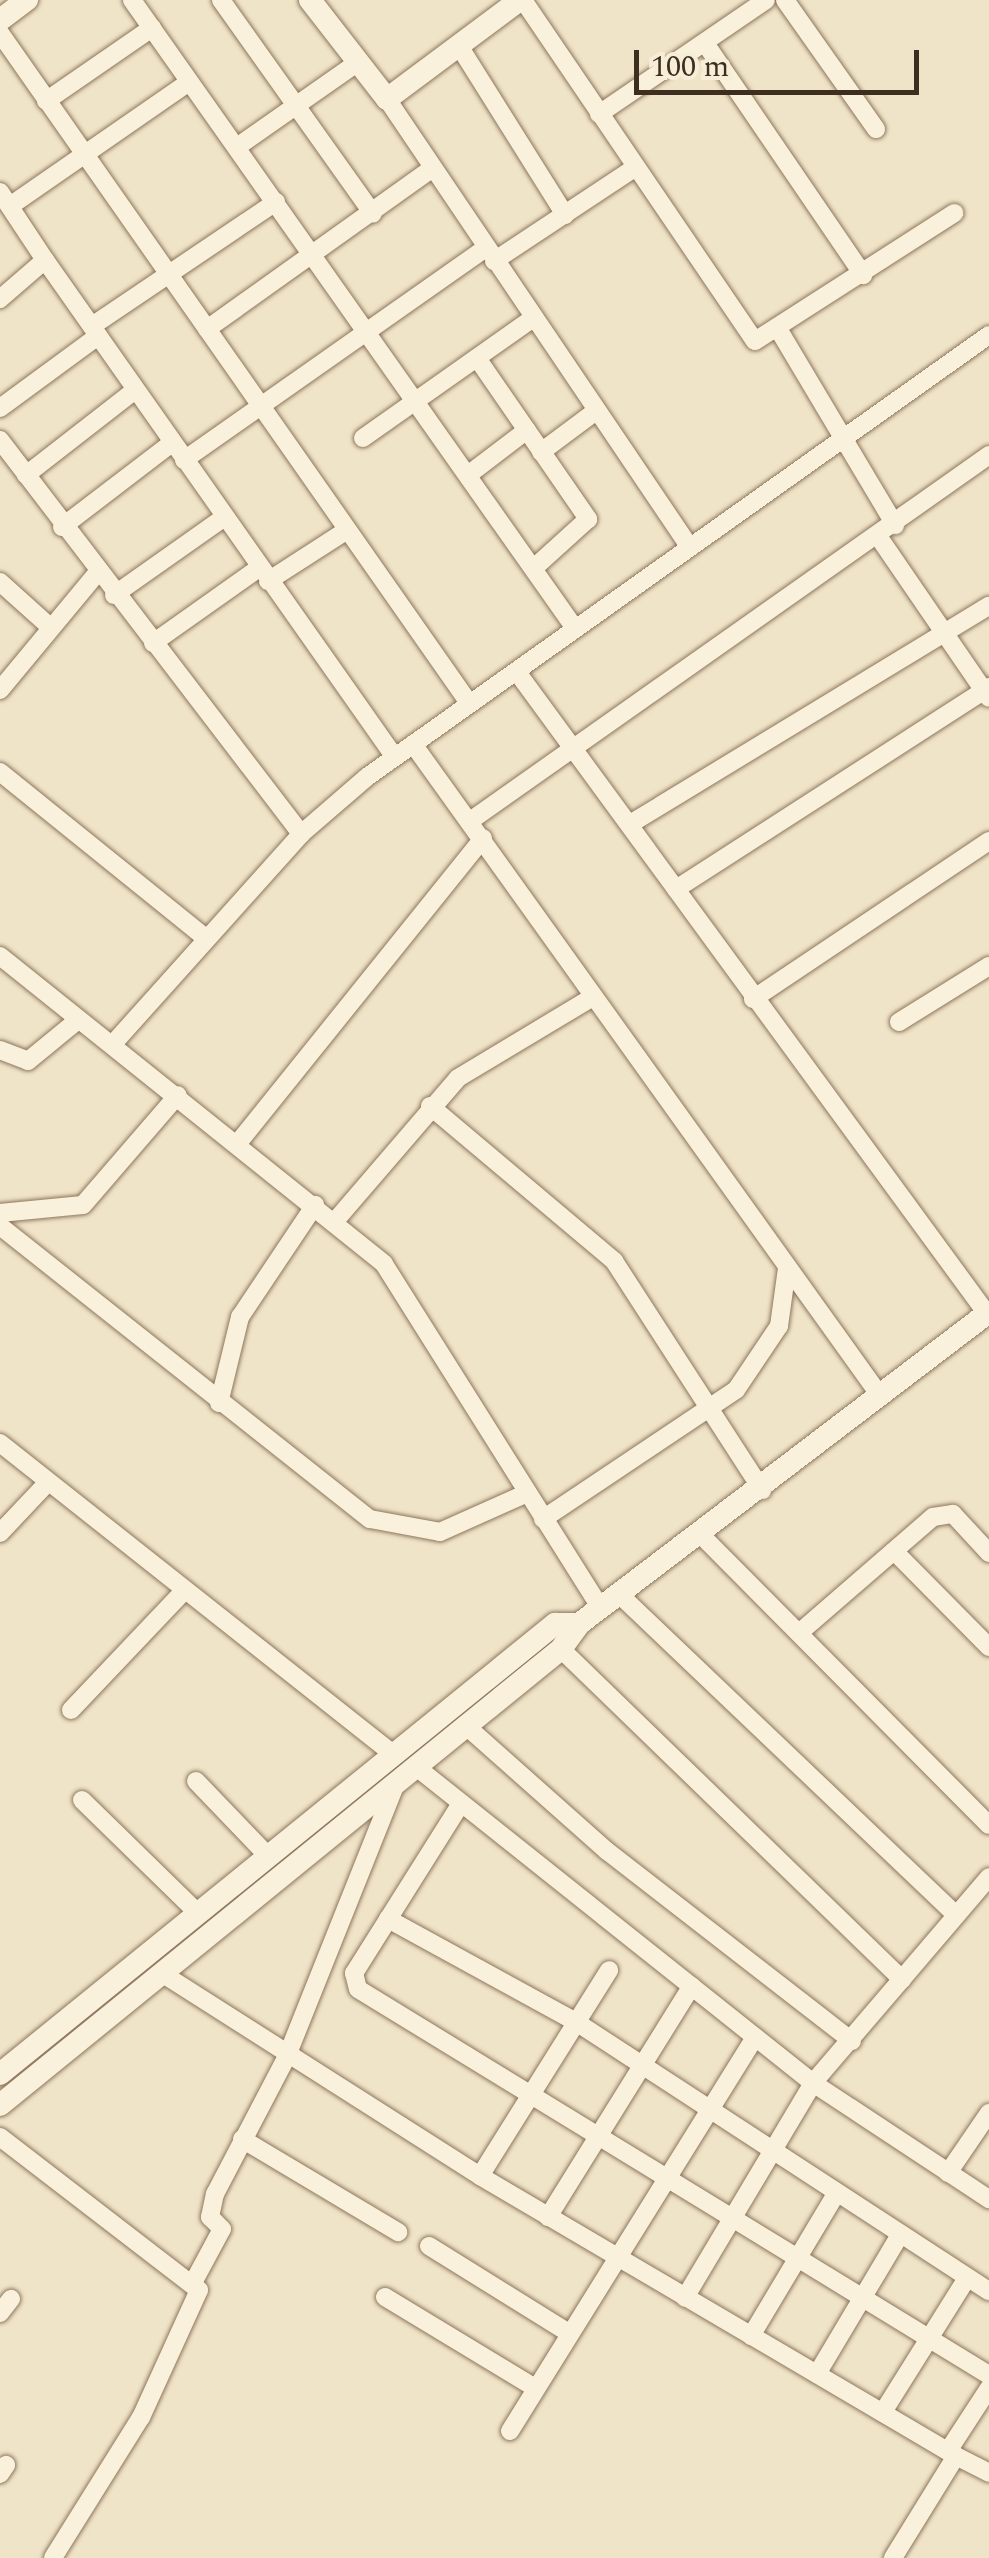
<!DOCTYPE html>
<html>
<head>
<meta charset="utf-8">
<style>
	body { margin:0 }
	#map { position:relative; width:989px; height:2558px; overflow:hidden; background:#f0e4c8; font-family:Spectral,serif }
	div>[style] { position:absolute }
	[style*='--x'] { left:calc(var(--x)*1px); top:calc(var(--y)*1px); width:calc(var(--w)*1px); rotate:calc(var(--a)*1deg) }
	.roads { filter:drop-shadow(0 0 2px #8d765c) drop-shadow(0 0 2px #8d765c) }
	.street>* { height:18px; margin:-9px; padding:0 9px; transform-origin:9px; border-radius:9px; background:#faf1dc }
	.secondary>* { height:22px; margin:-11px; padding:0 11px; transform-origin:11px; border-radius:11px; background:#faf1dc }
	span { translate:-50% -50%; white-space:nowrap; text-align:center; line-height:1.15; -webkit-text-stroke:10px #f7eed8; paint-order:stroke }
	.scale { position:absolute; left:634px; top:50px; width:285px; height:45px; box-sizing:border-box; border:5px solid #3d2e20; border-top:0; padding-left:12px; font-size:30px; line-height:35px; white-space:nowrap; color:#3d2e20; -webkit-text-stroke:8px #f7eed8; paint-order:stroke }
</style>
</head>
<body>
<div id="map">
	<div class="roads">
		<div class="street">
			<div style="--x:132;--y:0;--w:767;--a:54.82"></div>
			<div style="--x:221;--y:0;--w:262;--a:54.6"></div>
			<div style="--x:523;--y:0;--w:412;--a:55.8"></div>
			<div style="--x:755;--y:341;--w:237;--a:-32.7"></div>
			<div style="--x:785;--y:0;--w:158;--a:54.8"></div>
			<div style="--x:0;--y:33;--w:818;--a:55.01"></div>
			<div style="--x:705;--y:43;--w:281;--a:55.7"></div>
			<div style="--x:461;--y:49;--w:196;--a:57.9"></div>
			<div style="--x:387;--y:99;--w:539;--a:55.96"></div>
			<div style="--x:46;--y:101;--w:129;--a:-34.6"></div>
			<div style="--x:599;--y:114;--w:202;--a:-34.3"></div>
			<div style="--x:237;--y:147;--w:143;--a:-35"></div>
			<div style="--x:0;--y:192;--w:82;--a:56.5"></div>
			<div style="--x:45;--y:260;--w:60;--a:139.1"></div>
			<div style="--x:10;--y:206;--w:218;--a:-34.7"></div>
			<div style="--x:45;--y:260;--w:606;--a:54.87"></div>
			<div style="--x:494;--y:261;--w:167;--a:-33.5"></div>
			<div style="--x:92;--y:326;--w:222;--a:-34"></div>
			<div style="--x:207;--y:329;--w:277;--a:-35.5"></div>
			<div style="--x:780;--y:332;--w:225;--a:59.2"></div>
			<div style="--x:477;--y:358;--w:196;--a:55.4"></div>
			<div style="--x:588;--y:519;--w:73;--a:137.8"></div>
			<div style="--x:0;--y:408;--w:122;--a:-36.3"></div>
			<div style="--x:363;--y:438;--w:208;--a:-35.2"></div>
			<div style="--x:0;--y:440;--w:496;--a:52.6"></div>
			<div style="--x:541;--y:452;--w:69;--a:-36.7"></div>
			<div style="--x:184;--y:460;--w:369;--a:-35.1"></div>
			<div style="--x:26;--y:475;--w:138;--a:-37.9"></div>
			<div style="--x:468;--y:475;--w:74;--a:-37.3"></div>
			<div style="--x:62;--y:527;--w:138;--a:-37.4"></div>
			<div style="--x:878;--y:536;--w:196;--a:55.6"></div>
			<div style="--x:268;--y:581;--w:94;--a:-32.8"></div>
			<div style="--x:0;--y:582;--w:66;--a:41.9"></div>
			<div style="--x:114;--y:595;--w:133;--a:-35.2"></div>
			<div style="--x:153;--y:643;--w:130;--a:-35.3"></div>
			<div style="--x:517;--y:672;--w:796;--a:53.79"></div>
			<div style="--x:0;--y:690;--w:152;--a:-50.3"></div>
			<div style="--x:413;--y:744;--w:803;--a:54.37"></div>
			<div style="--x:0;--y:772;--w:265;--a:38.9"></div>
			<div style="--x:470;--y:821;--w:635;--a:-35.19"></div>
			<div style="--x:630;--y:824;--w:420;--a:-31.3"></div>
			<div style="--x:676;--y:889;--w:373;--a:-32.8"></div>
			<div style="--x:0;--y:956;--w:492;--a:38.7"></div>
			<div style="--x:384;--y:1264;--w:408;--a:57.8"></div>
			<div style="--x:753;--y:999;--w:284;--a:-33.8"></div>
			<div style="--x:899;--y:1022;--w:106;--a:-31.9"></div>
			<div style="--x:112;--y:1045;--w:283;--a:-48.1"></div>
			<div style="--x:301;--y:834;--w:87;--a:-40.8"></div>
			<div style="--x:367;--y:777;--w:763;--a:-35.4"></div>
			<div style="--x:0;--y:1050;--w:30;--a:21"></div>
			<div style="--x:28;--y:1061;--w:65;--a:-39.4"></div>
			<div style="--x:430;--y:1106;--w:241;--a:40.1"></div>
			<div style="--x:614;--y:1261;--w:273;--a:57.1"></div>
			<div style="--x:238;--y:1143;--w:391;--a:-51.2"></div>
			<div style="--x:0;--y:1213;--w:83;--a:-5.5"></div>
			<div style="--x:83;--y:1205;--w:145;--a:-49.2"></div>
			<div style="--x:336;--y:1220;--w:187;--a:-49.3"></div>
			<div style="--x:458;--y:1078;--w:157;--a:-31"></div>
			<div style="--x:0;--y:1226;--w:472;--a:38.4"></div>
			<div style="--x:370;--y:1519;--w:71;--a:10.5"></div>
			<div style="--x:440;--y:1532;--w:95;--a:-24.1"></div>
			<div style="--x:219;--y:1403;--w:89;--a:-76.3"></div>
			<div style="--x:240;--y:1317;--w:135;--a:-56.2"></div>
			<div style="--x:0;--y:1443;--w:501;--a:38.36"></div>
			<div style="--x:543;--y:1519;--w:232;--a:-33.8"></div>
			<div style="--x:736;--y:1390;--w:77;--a:-56.1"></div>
			<div style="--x:779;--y:1326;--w:59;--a:-82.1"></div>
			<div style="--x:0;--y:1533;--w:70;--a:-46.7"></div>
			<div style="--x:702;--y:1536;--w:407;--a:45.2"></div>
			<div style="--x:894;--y:1551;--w:135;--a:45.3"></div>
			<div style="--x:620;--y:1595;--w:464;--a:43.6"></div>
			<div style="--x:799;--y:1633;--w:177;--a:-40.9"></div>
			<div style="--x:933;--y:1517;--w:20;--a:-9"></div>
			<div style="--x:953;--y:1514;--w:53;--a:47.3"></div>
			<div style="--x:561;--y:1649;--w:475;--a:44.1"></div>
			<div style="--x:902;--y:1979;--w:137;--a:130.6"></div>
			<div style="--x:813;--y:2083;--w:250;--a:120.8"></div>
			<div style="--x:71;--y:1710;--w:164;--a:-46.5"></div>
			<div style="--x:465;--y:1725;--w:190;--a:41.6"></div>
			<div style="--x:607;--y:1851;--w:310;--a:37.8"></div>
			<div style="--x:415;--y:1766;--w:509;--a:38.54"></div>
			<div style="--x:813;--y:2083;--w:211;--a:33.4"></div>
			<div style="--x:196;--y:1781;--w:105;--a:46.2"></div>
			<div style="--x:82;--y:1800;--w:163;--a:44.3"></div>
			<div style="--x:460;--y:1805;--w:199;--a:122.2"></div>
			<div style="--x:354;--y:1973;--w:16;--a:76"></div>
			<div style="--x:358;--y:1989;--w:740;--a:31.46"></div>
			<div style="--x:388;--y:1919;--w:214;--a:28.7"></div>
			<div style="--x:576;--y:2022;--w:493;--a:33.1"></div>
			<div style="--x:163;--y:1974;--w:376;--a:32.5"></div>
			<div style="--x:480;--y:2176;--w:552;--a:30.47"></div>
			<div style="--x:956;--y:2456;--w:120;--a:121.7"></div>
			<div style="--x:902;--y:1979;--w:134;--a:-49.5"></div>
			<div style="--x:0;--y:2137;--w:251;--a:37.6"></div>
			<div style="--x:199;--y:2290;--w:140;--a:114.5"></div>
			<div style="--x:141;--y:2417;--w:166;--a:122"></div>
			<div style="--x:242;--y:2139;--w:182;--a:30.8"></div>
			<div style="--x:948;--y:2173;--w:73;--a:-55.7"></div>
			<div style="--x:480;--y:2176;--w:243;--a:-57.9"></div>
			<div style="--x:548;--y:2217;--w:272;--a:-58.1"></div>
			<div style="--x:429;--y:2246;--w:165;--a:31.9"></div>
			<div style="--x:194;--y:2281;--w:59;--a:-61.7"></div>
			<div style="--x:222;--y:2229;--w:17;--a:-135"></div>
			<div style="--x:210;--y:2217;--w:24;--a:-78"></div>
			<div style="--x:215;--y:2194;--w:156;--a:-62.4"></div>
			<div style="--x:287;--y:2056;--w:294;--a:-68.2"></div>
			<div style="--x:385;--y:2297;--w:175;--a:31.2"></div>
			<div style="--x:0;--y:2313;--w:18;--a:-52"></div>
			<div style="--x:751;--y:2336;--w:165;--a:-59.1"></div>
			<div style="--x:817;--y:2374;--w:162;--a:-59.2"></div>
			<div style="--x:883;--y:2412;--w:158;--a:-57.9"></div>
			<div style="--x:510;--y:2431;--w:464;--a:-58.1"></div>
			<div style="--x:948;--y:2451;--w:75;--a:-56.9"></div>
			<div style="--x:956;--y:2456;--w:37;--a:27"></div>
			<div style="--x:0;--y:2474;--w:11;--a:-56"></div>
		</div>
		<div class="secondary">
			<div style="--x:310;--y:0;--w:125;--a:52.1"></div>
			<div style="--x:387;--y:99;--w:166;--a:-36.7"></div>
			<div style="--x:0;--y:20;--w:34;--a:-37"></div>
			<div style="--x:0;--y:2074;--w:715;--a:-39.04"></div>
			<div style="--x:555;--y:1624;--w:24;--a:0"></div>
			<div style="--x:0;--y:2105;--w:723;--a:-39.11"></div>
			<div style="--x:561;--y:1649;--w:31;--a:-54"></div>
			<div style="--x:579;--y:1624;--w:515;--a:-37.27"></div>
		</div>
	</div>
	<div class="scale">100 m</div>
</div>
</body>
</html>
